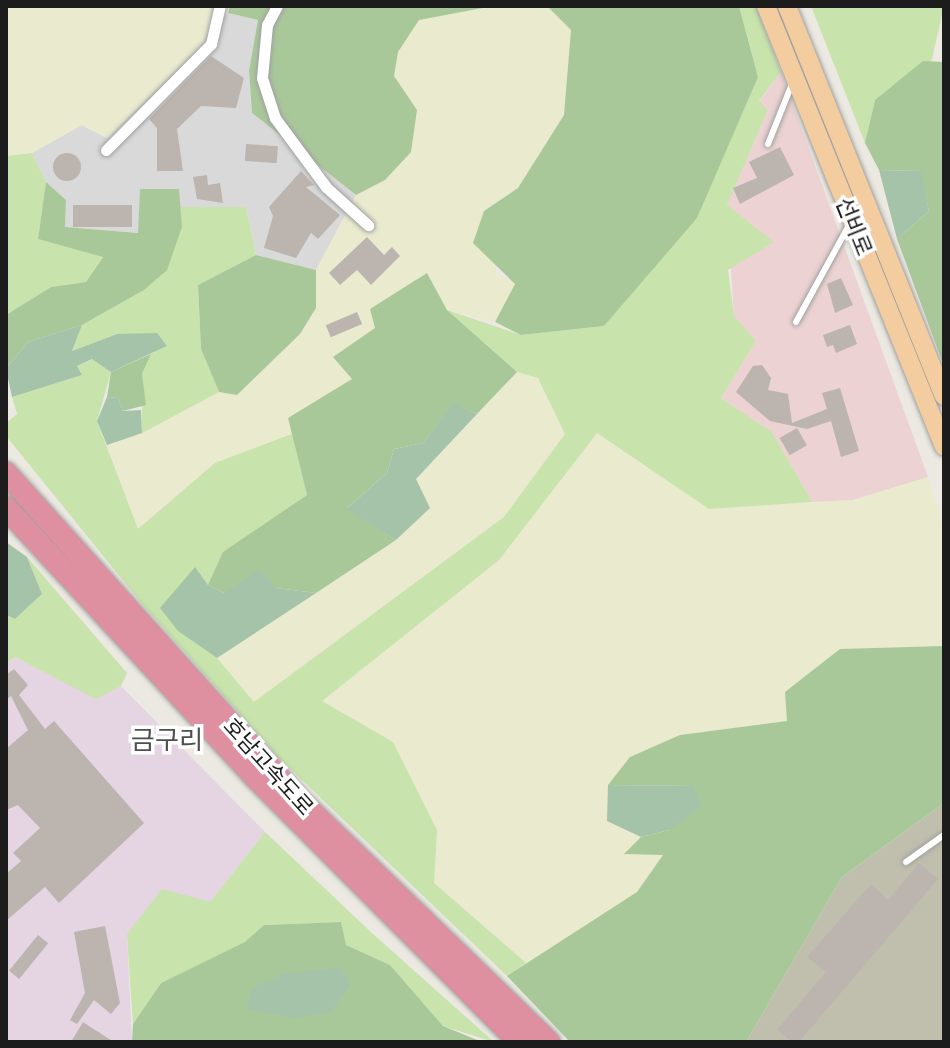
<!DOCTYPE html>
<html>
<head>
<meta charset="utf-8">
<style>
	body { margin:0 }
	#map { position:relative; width:950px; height:1048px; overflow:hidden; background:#ece9e2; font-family:"IBM Plex Sans","Noto Sans KR",sans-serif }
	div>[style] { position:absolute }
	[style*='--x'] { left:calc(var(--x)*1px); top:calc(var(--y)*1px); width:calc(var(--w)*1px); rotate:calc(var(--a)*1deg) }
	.residential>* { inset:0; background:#dad9d9 }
	.commercial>* { inset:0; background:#ecd2d2 }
	.industrial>* { inset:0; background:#e5d4e2 }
	.construction>* { inset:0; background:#c0bfae }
	.farmland>* { inset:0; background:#e9eace }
	.grass>* { inset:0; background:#c8e3ab }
	.forest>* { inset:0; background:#a9c89a }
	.cemetery>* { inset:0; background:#a5c3a9 }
	.building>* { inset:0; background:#bcb4af; transform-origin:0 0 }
	.round { border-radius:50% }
	.roads { filter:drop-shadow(0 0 2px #a0a0a0) drop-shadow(0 0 2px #a0a0a0) }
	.service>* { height:6px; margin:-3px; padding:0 3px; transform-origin:3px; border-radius:3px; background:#fff }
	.minor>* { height:11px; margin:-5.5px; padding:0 5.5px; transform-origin:5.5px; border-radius:5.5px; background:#fff }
	.primary>* { height:18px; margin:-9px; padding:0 9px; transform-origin:9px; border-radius:9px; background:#f3cda0 }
	.motorway>* { height:22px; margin:-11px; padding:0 11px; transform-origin:11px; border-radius:11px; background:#de8fa0 }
	span { translate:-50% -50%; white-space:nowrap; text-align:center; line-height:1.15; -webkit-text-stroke:7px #fff; paint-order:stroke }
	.street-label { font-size:22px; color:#1c1c1c }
	.quarter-label { font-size:26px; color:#4f4f4f }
	.frame { position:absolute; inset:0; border:8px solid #1c1c1c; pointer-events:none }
</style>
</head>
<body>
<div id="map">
	<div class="residential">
		<div style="clip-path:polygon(228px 13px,258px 20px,249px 70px,252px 113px,356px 195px,316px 270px,256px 255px,246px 207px,180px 207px,178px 189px,139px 233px,65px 227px,66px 200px,46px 182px,32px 153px,82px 125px,108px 138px)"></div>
	</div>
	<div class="commercial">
		<div style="clip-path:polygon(781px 72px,928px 477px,853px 500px,812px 502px,772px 432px,721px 398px,756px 341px,734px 317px,727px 205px,768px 110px,759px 102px)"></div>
	</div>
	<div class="industrial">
		<div style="clip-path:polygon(15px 657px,96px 698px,121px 686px,265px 832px,210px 902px,127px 934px,132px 1042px,6px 1042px,6px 664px)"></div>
	</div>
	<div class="construction">
		<div style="clip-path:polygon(944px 803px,944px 1042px,746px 1042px,842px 877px)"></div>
	</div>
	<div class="farmland">
		<div style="clip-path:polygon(6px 6px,214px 6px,205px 42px,107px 138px,81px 125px,32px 153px,6px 156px)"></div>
		<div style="clip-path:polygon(493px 6px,547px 6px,571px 30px,572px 65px,564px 115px,518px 188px,484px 211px,497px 273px,515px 284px,495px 322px,447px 310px,428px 273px,375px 327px,353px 379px,288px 418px,292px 434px,215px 463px,138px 529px,107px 445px,219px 392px,237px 395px,300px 334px,316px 308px,316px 270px,356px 195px,385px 180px,417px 110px,394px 76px,398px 52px,419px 19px)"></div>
		<div style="clip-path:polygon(517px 372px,538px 378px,565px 434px,504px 517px,254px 702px,217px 658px,396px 540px,430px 508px,416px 479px)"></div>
		<div style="clip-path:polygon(597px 432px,709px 509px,853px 500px,928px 477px,944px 529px,944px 646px,840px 649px,788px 721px,680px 735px,607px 820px,641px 837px,625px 854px,663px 855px,637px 892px,526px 963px,434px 883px,437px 830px,322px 701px,499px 560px)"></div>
	</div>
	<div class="grass">
		<div style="clip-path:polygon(739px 6px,756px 6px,781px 72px,759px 101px,768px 110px,727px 205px,774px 242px,728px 270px,734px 316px,756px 341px,721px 398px,772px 432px,812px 502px,709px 509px,597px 433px,499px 560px,322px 701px,393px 742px,437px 830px,434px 883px,526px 963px,507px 976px,279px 758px,143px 605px,6px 436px,6px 423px,17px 414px,12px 397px,82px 375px,77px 366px,93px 359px,111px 372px,97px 421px,138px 529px,215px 463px,292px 434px,307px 495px,224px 552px,208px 585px,195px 568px,178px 631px,217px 658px,254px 702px,504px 517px,565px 434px,538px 378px,517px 372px,447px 310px,521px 335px,604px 326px,758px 77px)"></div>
		<div style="clip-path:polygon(811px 6px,944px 6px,931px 63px,875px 100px,865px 143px)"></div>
		<div style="clip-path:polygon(32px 153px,46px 182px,38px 239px,103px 256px,86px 282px,51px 287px,6px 315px,6px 156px)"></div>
		<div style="clip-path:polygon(180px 207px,246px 207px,256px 255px,198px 285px,201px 349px,219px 392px,142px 433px,142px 374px,151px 354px,167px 346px,117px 334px,72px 351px,82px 325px,144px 290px,182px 227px)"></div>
		<div style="clip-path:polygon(27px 557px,127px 673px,121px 686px,96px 699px,15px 657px,6px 664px,6px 615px,15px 619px,42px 594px)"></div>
		<div style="clip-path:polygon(265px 832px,373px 934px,494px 1042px,443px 1026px,390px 965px,345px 945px,341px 922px,264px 925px,246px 942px,161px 983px,133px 1024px,127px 934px,162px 889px,210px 902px)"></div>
	</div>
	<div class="forest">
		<div style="clip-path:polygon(230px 6px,493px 6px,419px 20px,398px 52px,394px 76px,417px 110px,411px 152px,385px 180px,356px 195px,252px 113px,249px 70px,258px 20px,228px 13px)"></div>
		<div style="clip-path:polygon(547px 6px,739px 6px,758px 77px,697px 218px,604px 326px,521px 335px,495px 322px,515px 284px,473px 243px,484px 211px,518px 188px,564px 115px,571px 30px)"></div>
		<div style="clip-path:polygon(923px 61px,944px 62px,944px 366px,897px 239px,929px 211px,920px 171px,879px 170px,865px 143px,875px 100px)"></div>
		<div style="clip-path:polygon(46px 182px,66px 200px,65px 227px,138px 233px,140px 189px,179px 189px,182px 227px,167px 270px,144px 290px,82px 325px,28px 342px,6px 369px,6px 315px,51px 287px,86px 282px,103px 257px,38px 239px)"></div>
		<div style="clip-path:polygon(256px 255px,316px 270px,316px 308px,300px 334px,237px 395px,219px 392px,201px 349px,198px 285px)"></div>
		<div style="clip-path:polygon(427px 273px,447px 310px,517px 372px,477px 414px,453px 404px,423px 443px,394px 449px,387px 473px,347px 508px,396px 540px,316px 593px,276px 588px,224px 593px,208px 585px,223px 552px,307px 495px,288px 418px,352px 379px,333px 357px,375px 328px,370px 309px)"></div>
		<div style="clip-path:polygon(151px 354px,142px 374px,146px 405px,123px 411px,118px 398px,107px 397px,111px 372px)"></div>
		<div style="clip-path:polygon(944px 646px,944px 803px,842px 877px,746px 1042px,570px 1042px,507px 976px,637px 892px,663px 855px,624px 854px,641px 837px,669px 830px,693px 786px,608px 785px,630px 757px,680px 735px,787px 721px,785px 692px,840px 649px)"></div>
		<div style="clip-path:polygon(341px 922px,346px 945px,390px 965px,443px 1026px,482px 1042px,132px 1042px,133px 1024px,161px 983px,245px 942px,264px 925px)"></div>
	</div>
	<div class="cemetery">
		<div style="clip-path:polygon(879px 170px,921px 171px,929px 211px,897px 239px)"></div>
		<div style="clip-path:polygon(82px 325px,72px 351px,117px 334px,157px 333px,167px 346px,111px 372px,92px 359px,77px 366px,82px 375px,12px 397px,6px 369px,28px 342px)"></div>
		<div style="clip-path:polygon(107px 397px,118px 398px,123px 411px,141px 410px,142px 433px,107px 445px,97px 421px)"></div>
		<div style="clip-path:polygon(453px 403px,477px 414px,416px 479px,430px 508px,396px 540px,346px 509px,387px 473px,394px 449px,423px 443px)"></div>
		<div style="clip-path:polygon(6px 542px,27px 557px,42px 594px,15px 619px,6px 615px)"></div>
		<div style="clip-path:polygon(195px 567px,208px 585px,224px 593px,259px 570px,276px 588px,316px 593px,217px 658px,178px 631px,160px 608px)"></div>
		<div style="clip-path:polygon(608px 785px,693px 786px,701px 806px,669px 830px,641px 837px,607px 821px)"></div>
		<div style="clip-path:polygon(341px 967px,350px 985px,330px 1013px,293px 1018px,246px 1009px,252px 988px,283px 974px)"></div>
	</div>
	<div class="building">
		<div style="clip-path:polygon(211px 56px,244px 78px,236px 108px,201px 106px,177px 129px,183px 171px,157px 171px,157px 128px,149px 119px)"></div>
		<div style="left:246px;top:144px;width:32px;height:17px;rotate:4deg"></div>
		<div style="clip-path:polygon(780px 147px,794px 175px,740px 204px,733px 188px,757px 178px,749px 162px)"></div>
		<div class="round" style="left:53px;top:153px;width:28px;height:28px"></div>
		<div style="clip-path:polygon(301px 171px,314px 185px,306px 187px,340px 215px,318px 239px,311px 233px,296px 258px,264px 248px,273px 216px,269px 207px)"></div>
		<div style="clip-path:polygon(207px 175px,208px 185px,220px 183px,223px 203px,197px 199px,193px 177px)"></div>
		<div style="left:73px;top:205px;width:59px;height:22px"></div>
		<div style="clip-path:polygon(367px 237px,384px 255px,392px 247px,400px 256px,371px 285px,357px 270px,340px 285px,329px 273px)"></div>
		<div style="clip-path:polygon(841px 278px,853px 305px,835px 313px,827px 284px)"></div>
		<div style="left:357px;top:312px;width:13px;height:34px;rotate:67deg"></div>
		<div style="clip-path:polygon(850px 325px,857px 344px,836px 353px,833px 345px,827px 347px,823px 335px)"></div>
		<div style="clip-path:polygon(762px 365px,771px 378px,768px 390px,788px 394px,792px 423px,827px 409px,822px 393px,840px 388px,859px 451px,841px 457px,831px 421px,807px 429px,770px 421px,736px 392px,753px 366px)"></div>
		<div style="left:797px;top:428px;width:20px;height:20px;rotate:60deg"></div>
		<div style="clip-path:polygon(14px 669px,28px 685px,19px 695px,45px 729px,54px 721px,144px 823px,59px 903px,45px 887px,6px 921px,6px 874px,21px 861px,13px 853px,40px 828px,18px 805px,6px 810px,6px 749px,28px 730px,11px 696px,6px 700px,6px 675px)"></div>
		<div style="clip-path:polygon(919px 863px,938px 879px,799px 1042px,792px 1042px,777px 1030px,826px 972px,807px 957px,871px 884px,888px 900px)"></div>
		<div style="clip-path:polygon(105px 926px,120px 1003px,111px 1014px,94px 1000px,77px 1024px,70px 1020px,85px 993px,74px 932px)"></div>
		<div style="left:38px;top:935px;width:13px;height:46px;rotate:39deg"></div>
		<div style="clip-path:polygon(83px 1022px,92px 1028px,114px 1042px,71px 1042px)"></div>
	</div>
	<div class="roads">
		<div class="service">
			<div style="--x:768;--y:144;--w:65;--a:-68.2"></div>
			<div style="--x:796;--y:322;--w:111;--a:-61.3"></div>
			<div style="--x:906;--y:862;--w:47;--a:-35.4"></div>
		</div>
		<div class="minor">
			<div style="--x:277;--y:6;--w:21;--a:118"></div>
			<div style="--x:267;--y:25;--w:53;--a:95.4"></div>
			<div style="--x:262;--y:78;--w:42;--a:72"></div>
			<div style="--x:275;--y:118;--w:86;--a:53.5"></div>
			<div style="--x:326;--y:187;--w:57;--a:42.1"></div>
			<div style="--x:106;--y:150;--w:149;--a:-45.3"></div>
			<div style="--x:211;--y:44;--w:39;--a:-77"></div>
		</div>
		<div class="primary">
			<div style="--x:766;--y:6;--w:475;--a:68"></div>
			<div style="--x:787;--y:6;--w:420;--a:68.1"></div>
		</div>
		<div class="motorway">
			<div style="--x:6;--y:473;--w:443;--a:48.1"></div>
			<div style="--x:302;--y:803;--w:344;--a:44.1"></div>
			<div style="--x:6;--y:508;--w:369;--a:47.2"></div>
			<div style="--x:257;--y:779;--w:371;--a:45.1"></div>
		</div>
	</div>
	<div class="street-label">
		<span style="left:855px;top:226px;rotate:68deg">선비로</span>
		<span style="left:269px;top:766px;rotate:48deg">호남고속도로</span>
	</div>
	<div class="quarter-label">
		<span style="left:167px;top:740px">금구리</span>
	</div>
	<div class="frame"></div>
</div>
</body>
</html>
